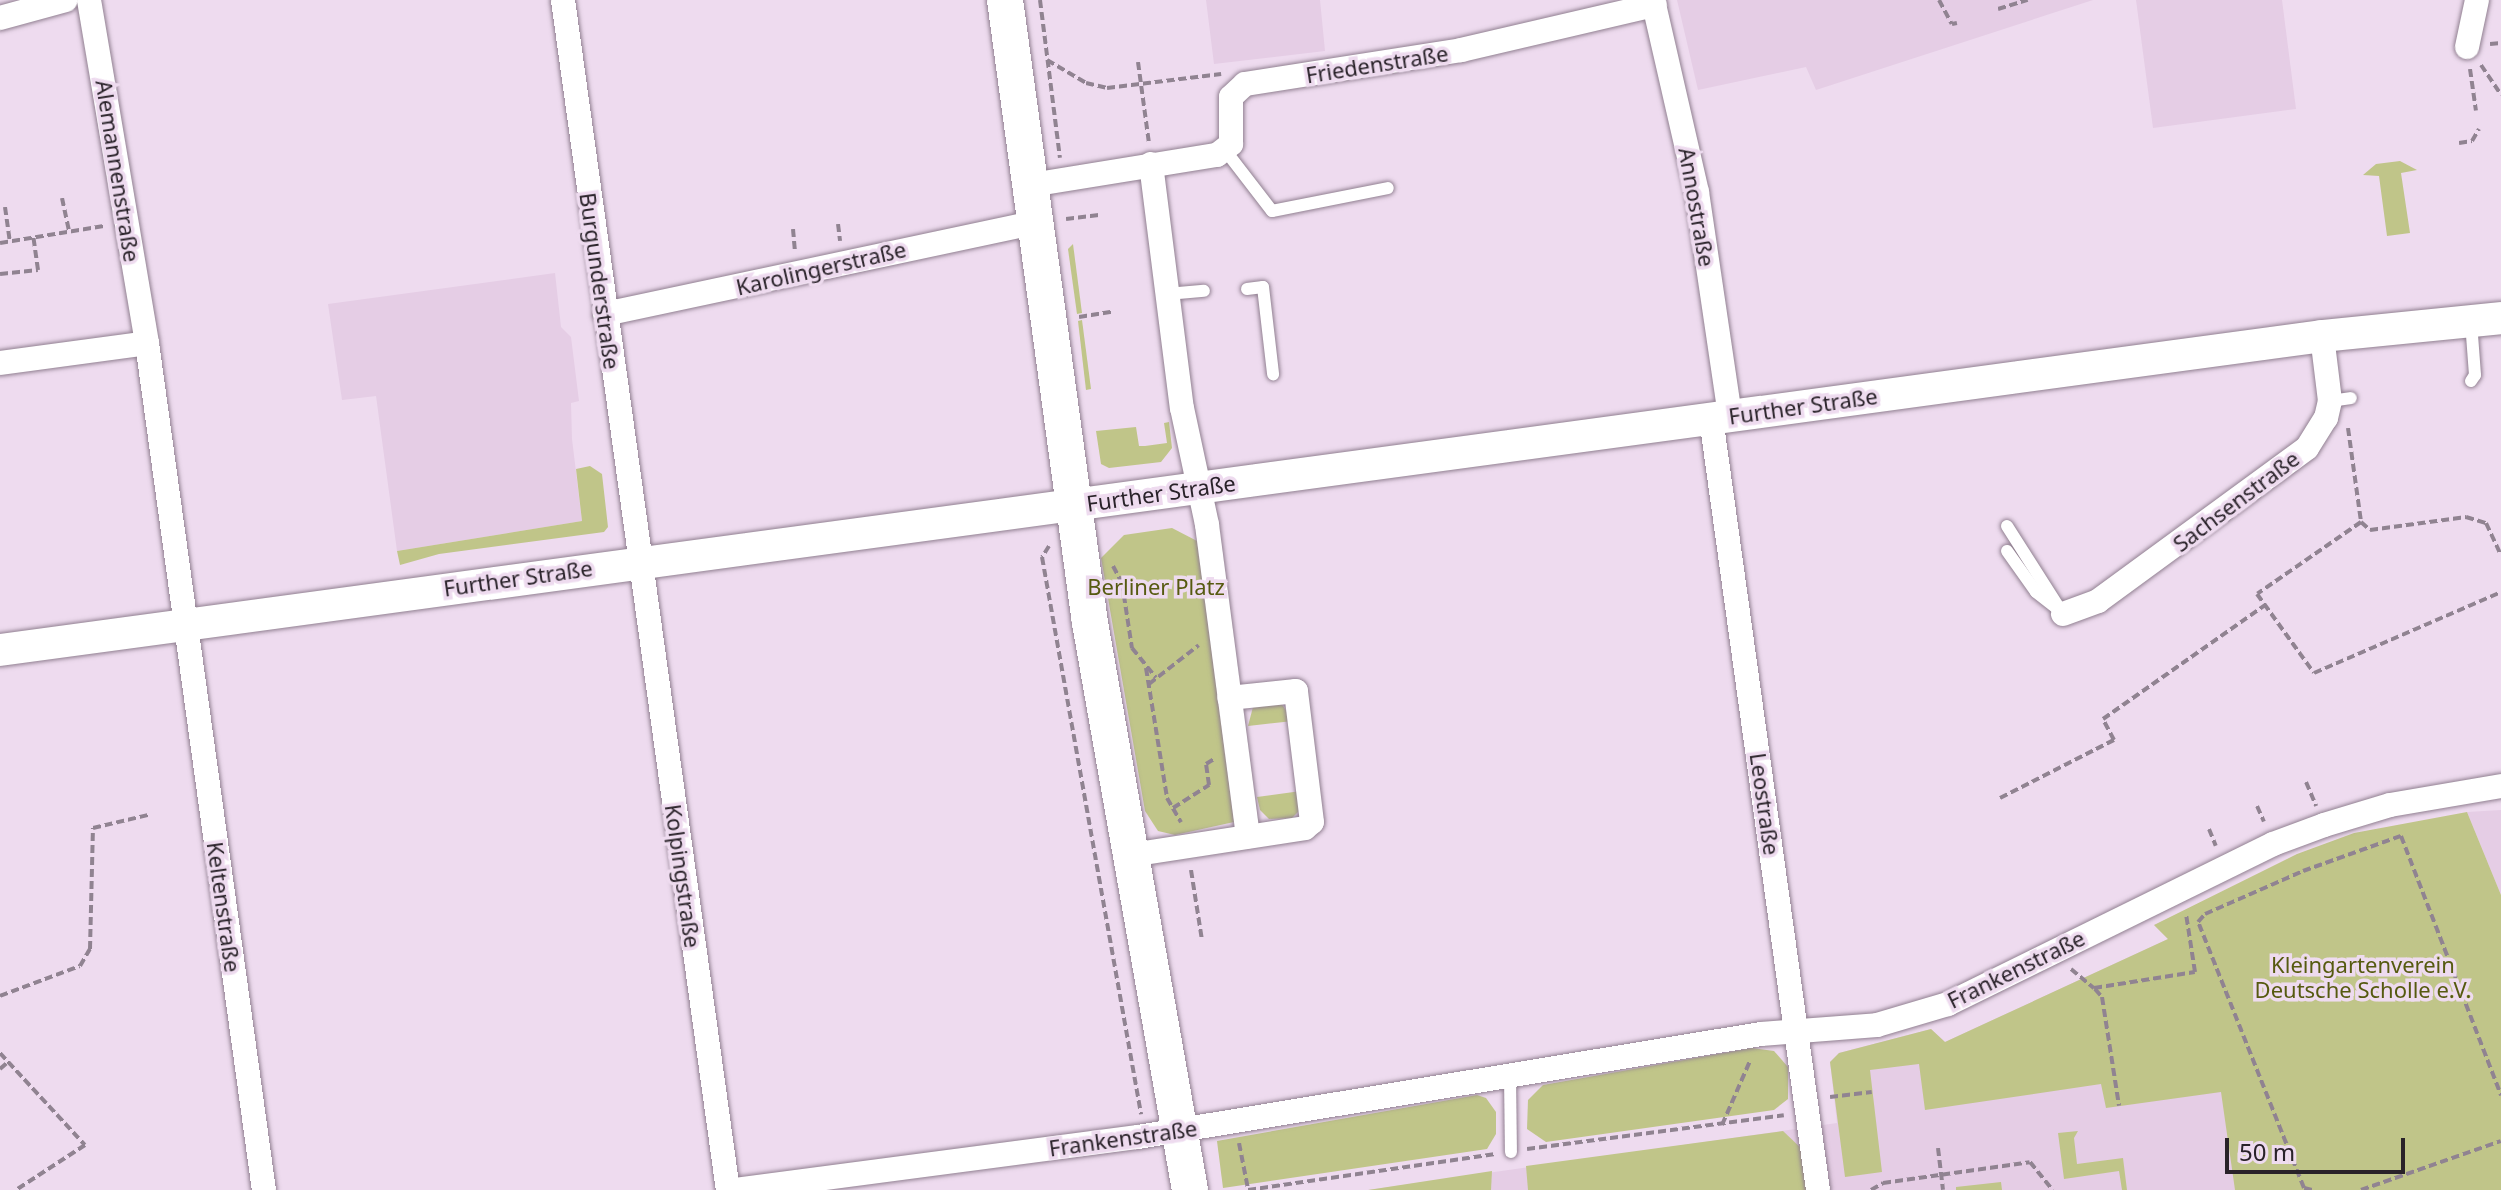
<!DOCTYPE html>
<html>
<head>
<meta charset="utf-8">
<style>
	body { margin:0 }
	#map { position:relative; width:2501px; height:1190px; overflow:hidden; background:#eedbef; font-family:"Noto Sans",sans-serif }
	div>[style] { position:absolute }
	[style*='--x'] { left:calc(var(--x)*1px); top:calc(var(--y)*1px); width:calc(var(--w)*1px); rotate:calc(var(--a)*1deg) }
	.built>* { inset:0; background:#e5cde5 }
	.green>* { inset:0; background:#c0c589 }
	.path>* { height:4px; margin-top:-2px; transform-origin:0; background:repeating-linear-gradient(90deg,#908391 0 8px,transparent 0 12px) }
	.roads { filter:drop-shadow(0 0 2px #918091) drop-shadow(0 0 2px #918091) }
	.service>* { height:12px; margin:-6px; padding:0 6px; transform-origin:6px; border-radius:6px; background:#fff }
	.minor>* { height:24px; margin:-12px; padding:0 12px; transform-origin:12px; border-radius:12px; background:#fff }
	.secondary>* { height:32px; margin:-16px; padding:0 16px; transform-origin:16px; border-radius:16px; background:#fff }
	.primary>* { height:36px; margin:-18px; padding:0 18px; transform-origin:18px; border-radius:18px; background:#fff }
	span { translate:-50% -50%; white-space:nowrap; text-align:center; line-height:1.15; -webkit-text-stroke:7px #eedbef; paint-order:stroke }
	.street-label { font-size:22px; color:#292229 }
	.park-label { font-size:22px; color:#565a10 }
	.scale { position:absolute; left:2225px; top:1138px; width:180px; height:36px; box-sizing:border-box; border:4px solid #292229; border-top:0; padding-left:10px; font-size:24px; line-height:28px; white-space:nowrap; color:#292229; -webkit-text-stroke:6px #eedbef; paint-order:stroke }
</style>
</head>
<body>
<div id="map">
	<div class="built">
		<div style="clip-path:polygon(1206px 0,1320px 0,1325px 51px,1214px 64px)"></div>
		<div style="clip-path:polygon(1677px 0,2093px 0,1816px 90px,1806px 67px,1698px 90px)"></div>
		<div style="clip-path:polygon(2136px 0,2282px 0,2296px 109px,2153px 128px)"></div>
		<div style="clip-path:polygon(555px 273px,561px 327px,571px 337px,579px 401px,571px 403px,572px 439px,582px 521px,397px 551px,376px 396px,342px 400px,328px 304px)"></div>
		<div style="clip-path:polygon(2501px 810px,2501px 895px,2467px 812px)"></div>
		<div style="clip-path:polygon(2189px 909px,2300px 1190px,1368px 1190px,1837px 1123px,1830px 1062px,1839px 1053px,1931px 1029px,1945px 1042px,2168px 939px,2154px 925px)"></div>
	</div>
	<div class="green">
		<div style="clip-path:polygon(2400px 161px,2417px 170px,2401px 173px,2410px 233px,2387px 236px,2379px 176px,2363px 175px,2376px 164px)"></div>
		<div style="clip-path:polygon(1073px 244px,1082px 313px,1077px 314px,1068px 249px)"></div>
		<div style="clip-path:polygon(1082px 320px,1091px 389px,1086px 390px,1078px 321px)"></div>
		<div style="clip-path:polygon(1169px 422px,1172px 448px,1161px 462px,1109px 468px,1101px 464px,1096px 431px,1136px 427px,1139px 446px,1145px 446px,1167px 443px,1164px 423px)"></div>
		<div style="clip-path:polygon(590px 466px,602px 474px,608px 527px,604px 532px,439px 554px,400px 565px,397px 551px,582px 521px,576px 469px)"></div>
		<div style="clip-path:polygon(1172px 528px,1199px 542px,1234px 822px,1175px 835px,1158px 831px,1145px 811px,1101px 558px,1124px 535px)"></div>
		<div style="clip-path:polygon(1281px 703px,1293px 721px,1248px 726px,1253px 707px)"></div>
		<div style="clip-path:polygon(1301px 791px,1301px 809px,1292px 818px,1269px 819px,1260px 810px,1257px 797px)"></div>
		<div style="clip-path:polygon(2467px 812px,2501px 895px,2501px 1190px,2235px 1190px,2221px 1092px,2106px 1108px,2101px 1084px,1925px 1110px,1919px 1064px,1870px 1070px,1882px 1172px,1845px 1177px,1830px 1062px,1839px 1053px,1931px 1029px,1945px 1042px,2168px 939px,2154px 925px,2297px 854px,2354px 833px)"></div>
		<div style="clip-path:polygon(1752px 1048px,1774px 1051px,1788px 1067px,1788px 1099px,1774px 1110px,1546px 1142px,1527px 1129px,1528px 1100px,1543px 1085px)"></div>
		<div style="clip-path:polygon(1477px 1095px,1486px 1098px,1496px 1112px,1496px 1134px,1487px 1149px,1223px 1188px,1217px 1141px)"></div>
		<div style="clip-path:polygon(1783px 1131px,1803px 1150px,1811px 1190px,1528px 1190px,1526px 1166px)"></div>
		<div style="clip-path:polygon(2078px 1131px,2074px 1138px,2077px 1164px,2123px 1158px,2127px 1190px,2122px 1190px,2119px 1171px,2064px 1179px,2058px 1133px)"></div>
		<div style="clip-path:polygon(1492px 1171px,1491px 1190px,1368px 1190px)"></div>
		<div style="clip-path:polygon(2001px 1182px,2002px 1190px,1956px 1190px,1956px 1187px)"></div>
	</div>
	<div class="path">
		<div style="--x:1040;--y:0;--w:159;--a:82.8"></div>
		<div style="--x:1939;--y:0;--w:27;--a:62"></div>
		<div style="--x:1952;--y:24;--w:5;--a:-11"></div>
		<div style="--x:1998;--y:9;--w:31;--a:-17"></div>
		<div style="--x:2490;--y:44;--w:11;--a:-5"></div>
		<div style="--x:1047;--y:60;--w:45;--a:30.5"></div>
		<div style="--x:1086;--y:83;--w:22;--a:13"></div>
		<div style="--x:1107;--y:88;--w:115;--a:-7"></div>
		<div style="--x:1138;--y:62;--w:82;--a:82.3"></div>
		<div style="--x:2481;--y:65;--w:36;--a:56"></div>
		<div style="--x:2470;--y:69;--w:42;--a:81.9"></div>
		<div style="--x:2459;--y:143;--w:13;--a:-9"></div>
		<div style="--x:2472;--y:141;--w:14;--a:-60"></div>
		<div style="--x:62;--y:198;--w:34;--a:78"></div>
		<div style="--x:5;--y:207;--w:34;--a:82"></div>
		<div style="--x:1066;--y:219;--w:33;--a:-7"></div>
		<div style="--x:838;--y:224;--w:17;--a:83"></div>
		<div style="--x:793;--y:229;--w:22;--a:85"></div>
		<div style="--x:0;--y:243;--w:105;--a:-9.3"></div>
		<div style="--x:0;--y:274;--w:38;--a:-6"></div>
		<div style="--x:38;--y:270;--w:34;--a:-98"></div>
		<div style="--x:1079;--y:317;--w:33;--a:-9"></div>
		<div style="--x:2348;--y:428;--w:95;--a:82.1"></div>
		<div style="--x:2361;--y:522;--w:126;--a:145.3"></div>
		<div style="--x:2257;--y:594;--w:97;--a:54.2"></div>
		<div style="--x:2314;--y:673;--w:204;--a:-23.4"></div>
		<div style="--x:2361;--y:522;--w:12;--a:42"></div>
		<div style="--x:2370;--y:530;--w:97;--a:-7.7"></div>
		<div style="--x:2466;--y:517;--w:21;--a:17"></div>
		<div style="--x:2486;--y:523;--w:35;--a:65"></div>
		<div style="--x:1049;--y:546;--w:13;--a:122"></div>
		<div style="--x:1042;--y:557;--w:566;--a:79.92"></div>
		<div style="--x:1113;--y:566;--w:19;--a:62"></div>
		<div style="--x:1122;--y:583;--w:66;--a:81.3"></div>
		<div style="--x:1132;--y:648;--w:38;--a:51"></div>
		<div style="--x:1146;--y:668;--w:132;--a:80.8"></div>
		<div style="--x:1167;--y:798;--w:28;--a:60"></div>
		<div style="--x:1149;--y:684;--w:63;--a:-38"></div>
		<div style="--x:2306;--y:782;--w:26;--a:67"></div>
		<div style="--x:2000;--y:798;--w:128;--a:-27"></div>
		<div style="--x:2114;--y:740;--w:24;--a:-118"></div>
		<div style="--x:2103;--y:719;--w:198;--a:-35.1"></div>
		<div style="--x:2257;--y:806;--w:17;--a:66"></div>
		<div style="--x:1173;--y:808;--w:43;--a:-32.6"></div>
		<div style="--x:1209;--y:785;--w:21;--a:-98"></div>
		<div style="--x:1206;--y:764;--w:9;--a:-32"></div>
		<div style="--x:2209;--y:829;--w:18;--a:68"></div>
		<div style="--x:2401;--y:836;--w:278;--a:68.9"></div>
		<div style="--x:1191;--y:870;--w:71;--a:81.1"></div>
		<div style="--x:2071;--y:969;--w:30;--a:40"></div>
		<div style="--x:2094;--y:988;--w:102;--a:-9"></div>
		<div style="--x:2195;--y:972;--w:59;--a:-98.8"></div>
		<div style="--x:2095;--y:989;--w:11;--a:49"></div>
		<div style="--x:2102;--y:997;--w:110;--a:81.1"></div>
		<div style="--x:0;--y:996;--w:85;--a:-20.6"></div>
		<div style="--x:80;--y:966;--w:20;--a:-60"></div>
		<div style="--x:90;--y:949;--w:121;--a:-88.6"></div>
		<div style="--x:93;--y:828;--w:57;--a:-13.3"></div>
		<div style="--x:0;--y:1053;--w:125;--a:47.3"></div>
		<div style="--x:85;--y:1145;--w:82;--a:146.9"></div>
		<div style="--x:0;--y:1069;--w:11;--a:-41"></div>
		<div style="--x:1830;--y:1097;--w:42;--a:-6.8"></div>
		<div style="--x:1722;--y:1125;--w:70;--a:-66.4"></div>
		<div style="--x:1239;--y:1143;--w:47;--a:78.9"></div>
		<div style="--x:1938;--y:1148;--w:42;--a:83.2"></div>
		<div style="--x:1527;--y:1149;--w:259;--a:-7.5"></div>
		<div style="--x:1248;--y:1190;--w:250;--a:-8.3"></div>
		<div style="--x:1871;--y:1190;--w:14;--a:-30"></div>
		<div style="--x:1883;--y:1183;--w:148;--a:-8.1"></div>
		<div style="--x:2030;--y:1162;--w:36;--a:51"></div>
		<div style="--x:2312;--y:1190;--w:8;--a:-166"></div>
		<div style="--x:2304;--y:1188;--w:286;--a:-111.7"></div>
		<div style="--x:2198;--y:922;--w:11;--a:-49"></div>
		<div style="--x:2205;--y:914;--w:107;--a:-23.7"></div>
		<div style="--x:2303;--y:871;--w:104;--a:-19.7"></div>
		<div style="--x:2361;--y:1190;--w:148;--a:-19.3"></div>
	</div>
	<div class="roads">
		<div class="service">
			<div style="--x:1225;--y:150;--w:77;--a:52.4"></div>
			<div style="--x:1272;--y:211;--w:118;--a:-11.2"></div>
			<div style="--x:1247;--y:289;--w:16;--a:-7"></div>
			<div style="--x:1263;--y:287;--w:88;--a:83.4"></div>
			<div style="--x:1167;--y:294;--w:37;--a:-5"></div>
			<div style="--x:2471;--y:381;--w:7;--a:-56"></div>
			<div style="--x:2475;--y:375;--w:53;--a:-94.3"></div>
			<div style="--x:2330;--y:401;--w:21;--a:-8"></div>
			<div style="--x:2007;--y:526;--w:104;--a:57.5"></div>
			<div style="--x:2007;--y:551;--w:50;--a:54.7"></div>
			<div style="--x:2036;--y:592;--w:28;--a:38"></div>
			<div style="--x:1510;--y:1075;--w:77;--a:89.3"></div>
		</div>
		<div class="minor">
			<div style="--x:89;--y:0;--w:348;--a:80.4"></div>
			<div style="--x:147;--y:343;--w:855;--a:82.14"></div>
			<div style="--x:563;--y:0;--w:1201;--a:82.11"></div>
			<div style="--x:1653;--y:0;--w:197;--a:77.1"></div>
			<div style="--x:1697;--y:192;--w:225;--a:81.6"></div>
			<div style="--x:0;--y:18;--w:68;--a:-15.3"></div>
			<div style="--x:2467;--y:47;--w:48;--a:-78"></div>
			<div style="--x:1151;--y:164;--w:246;--a:82.8"></div>
			<div style="--x:1182;--y:408;--w:120;--a:77.9"></div>
			<div style="--x:1207;--y:525;--w:314;--a:82.5"></div>
			<div style="--x:1031;--y:185;--w:188;--a:-9.2"></div>
			<div style="--x:1217;--y:155;--w:18;--a:-38"></div>
			<div style="--x:1231;--y:144;--w:47;--a:-90"></div>
			<div style="--x:1231;--y:97;--w:19;--a:-43"></div>
			<div style="--x:1245;--y:84;--w:219;--a:-8.9"></div>
			<div style="--x:1461;--y:50;--w:199;--a:-13.1"></div>
			<div style="--x:605;--y:314;--w:441;--a:-12"></div>
			<div style="--x:0;--y:363;--w:148;--a:-7.7"></div>
			<div style="--x:1711;--y:418;--w:779;--a:82.11"></div>
			<div style="--x:2063;--y:614;--w:37;--a:-20"></div>
			<div style="--x:2098;--y:601;--w:259;--a:-36.2"></div>
			<div style="--x:2307;--y:448;--w:36;--a:-58"></div>
			<div style="--x:2326;--y:418;--w:17;--a:-77"></div>
			<div style="--x:2330;--y:401;--w:65;--a:-97"></div>
			<div style="--x:1131;--y:855;--w:176;--a:-8.8"></div>
			<div style="--x:1305;--y:828;--w:9;--a:-41"></div>
			<div style="--x:1312;--y:822;--w:132;--a:-97"></div>
			<div style="--x:1296;--y:691;--w:67;--a:174"></div>
			<div style="--x:734;--y:1190;--w:407;--a:-7.5"></div>
			<div style="--x:1138;--y:1137;--w:631;--a:-9.39"></div>
			<div style="--x:1761;--y:1034;--w:116;--a:-4.4"></div>
			<div style="--x:1877;--y:1025;--w:74;--a:-16.5"></div>
			<div style="--x:1948;--y:1004;--w:362;--a:-26.2"></div>
			<div style="--x:2273;--y:844;--w:54;--a:-20.4"></div>
			<div style="--x:2324;--y:825;--w:69;--a:-16.9"></div>
			<div style="--x:2390;--y:805;--w:113;--a:-9.7"></div>
		</div>
		<div class="secondary">
			<div style="--x:0;--y:650;--w:2343;--a:-7.7"></div>
			<div style="--x:2322;--y:336;--w:180;--a:-5.7"></div>
		</div>
		<div class="primary">
			<div style="--x:1005;--y:0;--w:629;--a:82.23"></div>
			<div style="--x:1090;--y:623;--w:576;--a:80"></div>
		</div>
	</div>
	<div class="street-label">
		<span style="left:1377px;top:64px;rotate:-9deg">Friedenstraße</span>
		<span style="left:118px;top:171px;rotate:81deg">Alemannenstraße</span>
		<span style="left:1697px;top:207px;rotate:80deg">Annostraße</span>
		<span style="left:821px;top:268px;rotate:-13deg">Karolingerstraße</span>
		<span style="left:600px;top:281px;rotate:82deg">Burgunderstraße</span>
		<span style="left:1803px;top:406px;rotate:-8deg">Further Straße</span>
		<span style="left:1161px;top:493px;rotate:-8deg">Further Straße</span>
		<span style="left:2236px;top:501px;rotate:-37deg">Sachsenstraße</span>
		<span style="left:518px;top:578px;rotate:-8deg">Further Straße</span>
		<span style="left:1765px;top:804px;rotate:82deg">Leostraße</span>
		<span style="left:683px;top:876px;rotate:82deg">Kolpingstraße</span>
		<span style="left:224px;top:907px;rotate:82deg">Keltenstraße</span>
		<span style="left:2016px;top:969px;rotate:-26deg">Frankenstraße</span>
		<span style="left:1123px;top:1138px;rotate:-8deg">Frankenstraße</span>
	</div>
	<div class="park-label">
		<span style="left:1156px;top:587px">Berliner Platz</span>
		<span style="left:2363px;top:977px">Kleingartenverein<br>Deutsche Scholle e.V.</span>
	</div>
	<div class="scale">50 m</div>
</div>
</body>
</html>
